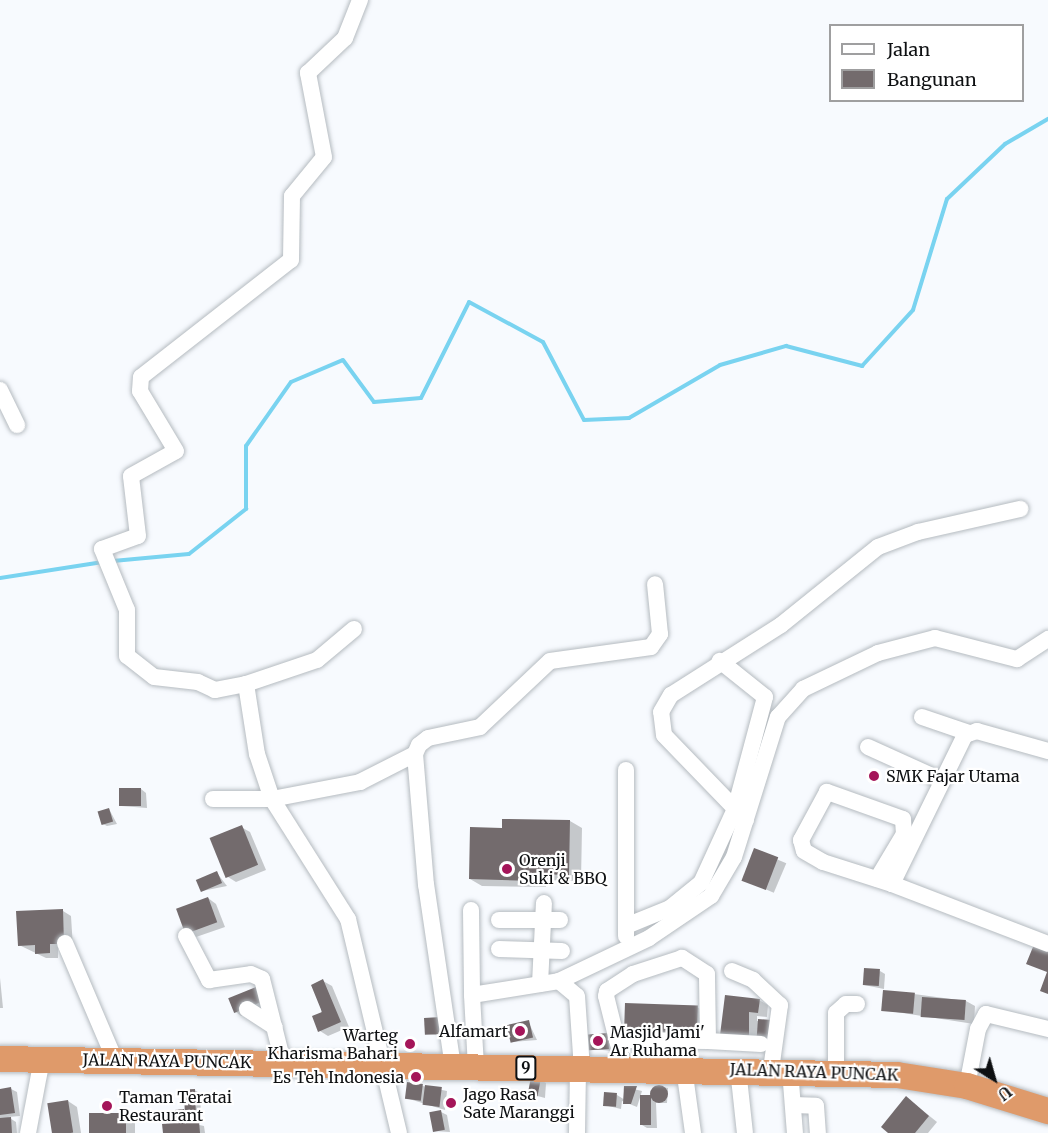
<!DOCTYPE html>
<html>
<head>
<meta charset="utf-8">
<style>
	body { margin:0 }
	#map { position:relative; width:1048px; height:1133px; overflow:hidden; background:#f7fafe; font-family:Merriweather,serif }
	div>[style] { position:absolute }
	[style*='--x'] { left:calc(var(--x)*1px); top:calc(var(--y)*1px); width:calc(var(--w)*1px); rotate:calc(var(--a)*1deg) }
	.shadow>* { inset:0; background:#0003; transform-origin:0 0 }
	.stream>* { height:4px; margin:-2px; padding:0 2px; transform-origin:2px; border-radius:2px; background:#79d3f0 }
	.building>* { inset:0; background:#736b6d; transform-origin:0 0 }
	.round { border-radius:50% }
	.roads { filter:drop-shadow(0 0 2px #b5bbc0) drop-shadow(0 0 2px #b5bbc0) }
	.minor>* { height:16px; margin:-8px; padding:0 8px; transform-origin:8px; border-radius:8px; background:#fff }
	.highway>* { height:26px; margin:-13px; padding:0 13px; transform-origin:13px; border-radius:13px; background:#df9a6a }
	.dots>* { width:16px; height:16px; translate:-50% -50%; box-sizing:border-box; border:3px solid #fff; border-radius:50% }
	span { translate:-50% -50%; white-space:nowrap; text-align:center; line-height:1.15; -webkit-text-stroke:4.5px #fff; paint-order:stroke }
	.shield-label span { padding:2px 4px; background:#fff; border:2px solid; border-radius:4px; -webkit-text-stroke-width:0 }
	.shield-label { font-size:15px; color:#0e1012; font-weight:700 }
	.poi-label { font-size:16px; color:#0e1012 }
	.left { translate:0 -50%; text-align:left }
	.right { translate:-100% -50%; text-align:right }
	.street-label { font-size:16px; color:#0e1012 }
	.legend { position:absolute; left:829px; top:24px; width:195px; height:78px; box-sizing:border-box; background:#fff; border:2px solid #9f9fa0; margin:0; padding:8px 10px; list-style:none; font-size:18px; color:#0e1012 }
	.legend li { display:flex; align-items:center; gap:12px; height:30px }
	.legend b { width:30px; border:2px solid #9f9fa0 }
	.north { position:absolute; left:964px; top:1049px; width:60px; height:60px; -webkit-text-stroke:4px #fff; paint-order:stroke; rotate:143deg; font-size:16px; font-weight:700; line-height:24px; text-align:center; color:#0e1012 }
	.north::after { content:''; display:block; margin:auto; width:21px; height:27px; background:#0e1012; clip-path:polygon(50% 0,100% 100%,50% 72%,0 100%) }
</style>
</head>
<body>
<div id="map">
	<div class="shadow">
		<div style="clip-path:polygon(141px 789px,146px 793px,147px 808px,121px 806px)"></div>
		<div style="clip-path:polygon(109px 809px,117px 824px,107px 826px,101px 823px)"></div>
		<div style="clip-path:polygon(570px 821px,582px 828px,581px 881px,546px 880px,546px 887px,482px 886px,470px 879px,503px 829px)"></div>
		<div style="clip-path:polygon(241px 827px,250px 832px,266px 870px,236px 882px,228px 877px)"></div>
		<div style="left:755px;top:850px;width:34px;height:32px;rotate:23deg"></div>
		<div style="clip-path:polygon(217px 873px,227px 886px,202px 891px)"></div>
		<div style="clip-path:polygon(208px 898px,216px 904px,225px 927px,196px 937px,178px 909px)"></div>
		<div style="clip-path:polygon(63px 911px,71px 916px,73px 948px,58px 949px,58px 958px,46px 958px,19px 945px)"></div>
		<div style="clip-path:polygon(880px 971px,885px 974px,884px 989px,864px 985px)"></div>
		<div style="clip-path:polygon(0 978px,3px 1008px,0 1008px)"></div>
		<div style="clip-path:polygon(323px 981px,332px 986px,349px 1027px,328px 1036px,320px 1031px)"></div>
		<div style="clip-path:polygon(256px 989px,267px 1005px,241px 1016px,236px 1012px)"></div>
		<div style="clip-path:polygon(914px 994px,966px 1001px,975px 1006px,974px 1024px,883px 1010px)"></div>
		<div style="clip-path:polygon(759px 1000px,768px 1005px,767px 1017px,757px 1016px,757px 1021px,772px 1022px,776px 1041px,721px 1034px)"></div>
		<div style="clip-path:polygon(697px 1007px,709px 1014px,708px 1039px,637px 1037px,625px 1030px)"></div>
		<div style="clip-path:polygon(441px 1019px,447px 1036px,427px 1034px)"></div>
		<div style="clip-path:polygon(528px 1021px,537px 1040px,512px 1042px)"></div>
		<div style="clip-path:polygon(608px 1034px,614px 1051px,590px 1049px)"></div>
		<div style="clip-path:polygon(541px 1080px,546px 1083px,545px 1098px,530px 1094px)"></div>
		<div style="clip-path:polygon(408px 1083px,447px 1091px,445px 1110px,406px 1098px)"></div>
		<div style="clip-path:polygon(654px 1086px,668px 1088px,667px 1103px,656px 1103px,657px 1128px,647px 1128px,642px 1125px)"></div>
		<div style="clip-path:polygon(625px 1087px,642px 1091px,637px 1107px,622px 1101px,621px 1109px,604px 1105px,617px 1095px,625px 1100px)"></div>
		<div style="clip-path:polygon(11px 1089px,17px 1092px,20px 1116px,8px 1117px,16px 1122px,17px 1133px,0 1133px,0 1090px)"></div>
		<div style="clip-path:polygon(194px 1090px,200px 1093px,201px 1115px,189px 1114px,190px 1123px,204px 1126px,205px 1133px,165px 1133px,171px 1125px,163px 1120px,187px 1113px,185px 1091px)"></div>
		<div style="clip-path:polygon(907px 1098px,937px 1122px,928px 1133px,891px 1133px)"></div>
		<div style="clip-path:polygon(68px 1101px,77px 1107px,81px 1133px,52px 1133px)"></div>
		<div style="clip-path:polygon(441px 1112px,447px 1115px,450px 1132px,434px 1131px)"></div>
		<div style="clip-path:polygon(91px 1115px,126px 1115px,135px 1120px,135px 1133px,92px 1133px)"></div>
	</div>
	<div class="stream">
		<div style="--x:113;--y:561;--w:76;--a:-5.3"></div>
		<div style="--x:189;--y:554;--w:73;--a:-38.3"></div>
		<div style="--x:246;--y:509;--w:63;--a:-90"></div>
		<div style="--x:246;--y:446;--w:78;--a:-54.9"></div>
		<div style="--x:291;--y:382;--w:56;--a:-22.9"></div>
		<div style="--x:343;--y:360;--w:52;--a:53.6"></div>
		<div style="--x:374;--y:402;--w:47;--a:-4.9"></div>
		<div style="--x:421;--y:398;--w:107;--a:-63.4"></div>
		<div style="--x:469;--y:302;--w:84;--a:28.4"></div>
		<div style="--x:543;--y:342;--w:88;--a:62.3"></div>
		<div style="--x:584;--y:420;--w:45;--a:-2.5"></div>
		<div style="--x:629;--y:418;--w:105;--a:-30.2"></div>
		<div style="--x:720;--y:365;--w:69;--a:-16.1"></div>
		<div style="--x:786;--y:346;--w:79;--a:14.7"></div>
		<div style="--x:862;--y:366;--w:76;--a:-47.7"></div>
		<div style="--x:913;--y:310;--w:116;--a:-73"></div>
		<div style="--x:947;--y:199;--w:80;--a:-43.5"></div>
		<div style="--x:1005;--y:144;--w:50;--a:-30.2"></div>
		<div style="--x:0;--y:578;--w:104;--a:-8.8"></div>
	</div>
	<div class="building">
		<div style="left:141px;top:788px;width:18px;height:22px;rotate:90deg"></div>
		<div style="left:109px;top:808px;width:14px;height:12px;rotate:73deg"></div>
		<div style="clip-path:polygon(502px 819px,570px 820px,569px 875px,535px 874px,534px 881px,469px 879px,470px 827px,502px 828px)"></div>
		<div style="left:242px;top:825px;width:43px;height:35px;rotate:68deg"></div>
		<div style="left:754px;top:848px;width:26px;height:35px;rotate:21deg"></div>
		<div style="left:217px;top:871px;width:13px;height:23px;rotate:67deg"></div>
		<div style="left:208px;top:897px;width:27px;height:34px;rotate:70deg"></div>
		<div style="clip-path:polygon(63px 909px,64px 944px,50px 944px,50px 953px,35px 954px,35px 945px,18px 946px,16px 911px)"></div>
		<div style="clip-path:polygon(1035px 942px,1048px 947px,1048px 994px,1040px 991px,1047px 972px,1026px 964px)"></div>
		<div style="left:864px;top:968px;width:16px;height:17px;rotate:4deg"></div>
		<div style="clip-path:polygon(323px 979px,341px 1022px,318px 1032px,312px 1016px,322px 1012px,311px 985px)"></div>
		<div style="left:256px;top:987px;width:16px;height:30px;rotate:68deg"></div>
		<div style="left:883px;top:990px;width:32px;height:21px;rotate:5deg"></div>
		<div style="clip-path:polygon(725px 995px,760px 999px,758px 1013px,749px 1012px,749px 1038px,720px 1035px)"></div>
		<div style="left:922px;top:997px;width:44px;height:20px;rotate:4deg"></div>
		<div style="left:625px;top:1003px;width:73px;height:28px;rotate:2deg"></div>
		<div style="left:441px;top:1017px;width:17px;height:17px;rotate:87deg"></div>
		<div style="left:758px;top:1019px;width:14px;height:19px;rotate:4deg"></div>
		<div style="left:529px;top:1020px;width:18px;height:23px;rotate:77deg"></div>
		<div style="left:608px;top:1033px;width:16px;height:20px;rotate:86deg"></div>
		<div style="left:531px;top:1077px;width:10px;height:18px;rotate:11deg"></div>
		<div style="left:407px;top:1082px;width:16px;height:17px;rotate:7deg"></div>
		<div style="left:425px;top:1085px;width:17px;height:20px;rotate:7deg"></div>
		<div class="round" style="left:650px;top:1085px;width:18px;height:18px"></div>
		<div style="clip-path:polygon(624px 1086px,637px 1086px,631px 1104px,623px 1104px)"></div>
		<div style="clip-path:polygon(11px 1087px,15px 1113px,0 1115px,0 1089px)"></div>
		<div style="left:195px;top:1089px;width:23px;height:11px;rotate:88deg"></div>
		<div style="left:604px;top:1092px;width:13px;height:14px;rotate:4deg"></div>
		<div style="left:640px;top:1095px;width:11px;height:30px"></div>
		<div style="clip-path:polygon(906px 1096px,929px 1116px,915px 1133px,888px 1133px,881px 1127px)"></div>
		<div style="left:68px;top:1100px;width:33px;height:21px;rotate:81deg"></div>
		<div style="left:184px;top:1109px;width:10px;height:23px;rotate:84deg"></div>
		<div style="left:441px;top:1110px;width:20px;height:12px;rotate:79deg"></div>
		<div style="left:126px;top:1113px;width:20px;height:37px;rotate:90deg"></div>
		<div style="clip-path:polygon(11px 1117px,12px 1133px,0 1133px,0 1118px)"></div>
		<div style="clip-path:polygon(199px 1121px,200px 1133px,163px 1133px,162px 1124px)"></div>
	</div>
	<div class="roads">
		<div class="minor">
			<div style="--x:0;--y:390;--w:39;--a:64"></div>
			<div style="--x:354;--y:629;--w:48;--a:140"></div>
			<div style="--x:317;--y:660;--w:75;--a:161.3"></div>
			<div style="--x:246;--y:684;--w:32;--a:169"></div>
			<div style="--x:215;--y:690;--w:19;--a:-155"></div>
			<div style="--x:198;--y:682;--w:44;--a:-173.5"></div>
			<div style="--x:154;--y:677;--w:34;--a:-142"></div>
			<div style="--x:127;--y:656;--w:46;--a:-90"></div>
			<div style="--x:127;--y:610;--w:66;--a:-112.3"></div>
			<div style="--x:102;--y:549;--w:38;--a:-20"></div>
			<div style="--x:138;--y:536;--w:60;--a:-96.7"></div>
			<div style="--x:131;--y:476;--w:51;--a:-29.1"></div>
			<div style="--x:176;--y:451;--w:70;--a:-121"></div>
			<div style="--x:140;--y:391;--w:14;--a:-86"></div>
			<div style="--x:141;--y:377;--w:190;--a:-38"></div>
			<div style="--x:291;--y:260;--w:64;--a:-89.1"></div>
			<div style="--x:292;--y:196;--w:50;--a:-50.6"></div>
			<div style="--x:324;--y:157;--w:86;--a:-100.8"></div>
			<div style="--x:308;--y:73;--w:51;--a:-43.4"></div>
			<div style="--x:345;--y:38;--w:41;--a:-68.5"></div>
			<div style="--x:246;--y:684;--w:71;--a:81.1"></div>
			<div style="--x:257;--y:754;--w:47;--a:71.6"></div>
			<div style="--x:272;--y:799;--w:90;--a:-10.9"></div>
			<div style="--x:360;--y:782;--w:62;--a:-27"></div>
			<div style="--x:922;--y:717;--w:50;--a:18.8"></div>
			<div style="--x:868;--y:747;--w:80;--a:24.3"></div>
			<div style="--x:1048;--y:751;--w:74;--a:-164.3"></div>
			<div style="--x:977;--y:731;--w:13;--a:162"></div>
			<div style="--x:965;--y:735;--w:166;--a:116.1"></div>
			<div style="--x:892;--y:884;--w:167;--a:21"></div>
			<div style="--x:213;--y:799;--w:59;--a:0"></div>
			<div style="--x:272;--y:799;--w:142;--a:57.7"></div>
			<div style="--x:348;--y:919;--w:220;--a:76.6"></div>
			<div style="--x:746;--y:820;--w:118;--a:-134"></div>
			<div style="--x:664;--y:735;--w:23;--a:-97"></div>
			<div style="--x:661;--y:712;--w:20;--a:-60"></div>
			<div style="--x:671;--y:695;--w:130;--a:-32.5"></div>
			<div style="--x:781;--y:625;--w:124;--a:-38.8"></div>
			<div style="--x:878;--y:547;--w:43;--a:-20.6"></div>
			<div style="--x:918;--y:532;--w:105;--a:-12.7"></div>
			<div style="--x:877;--y:879;--w:52;--a:-59"></div>
			<div style="--x:904;--y:834;--w:15;--a:-94"></div>
			<div style="--x:903;--y:819;--w:81;--a:-160.4"></div>
			<div style="--x:827;--y:792;--w:55;--a:118.4"></div>
			<div style="--x:801;--y:840;--w:11;--a:75"></div>
			<div style="--x:804;--y:851;--w:22;--a:30"></div>
			<div style="--x:823;--y:862;--w:72;--a:17.7"></div>
			<div style="--x:471;--y:910;--w:85;--a:89.3"></div>
			<div style="--x:499;--y:920;--w:61;--a:0"></div>
			<div style="--x:626;--y:926;--w:48;--a:-22.2"></div>
			<div style="--x:670;--y:908;--w:40;--a:-39"></div>
			<div style="--x:701;--y:883;--w:81;--a:-65.3"></div>
			<div style="--x:735;--y:809;--w:116;--a:-75"></div>
			<div style="--x:765;--y:697;--w:58;--a:-141.3"></div>
			<div style="--x:186;--y:936;--w:50;--a:62.4"></div>
			<div style="--x:209;--y:980;--w:42;--a:-8.1"></div>
			<div style="--x:251;--y:974;--w:12;--a:24"></div>
			<div style="--x:262;--y:979;--w:86;--a:75.8"></div>
			<div style="--x:626;--y:936;--w:166;--a:-90"></div>
			<div style="--x:65;--y:943;--w:127;--a:66.9"></div>
			<div style="--x:499;--y:949;--w:63;--a:1.8"></div>
			<div style="--x:732;--y:971;--w:23;--a:23"></div>
			<div style="--x:753;--y:980;--w:37;--a:43"></div>
			<div style="--x:780;--y:1005;--w:66;--a:97.9"></div>
			<div style="--x:559;--y:981;--w:23;--a:40"></div>
			<div style="--x:577;--y:996;--w:73;--a:86.1"></div>
			<div style="--x:540;--y:984;--w:81;--a:-87.2"></div>
			<div style="--x:247;--y:1009;--w:33;--a:33"></div>
			<div style="--x:617;--y:1040;--w:91;--a:0.6"></div>
			<div style="--x:708;--y:1041;--w:67;--a:-90.9"></div>
			<div style="--x:707;--y:974;--w:30;--a:-147"></div>
			<div style="--x:682;--y:958;--w:52;--a:161.9"></div>
			<div style="--x:633;--y:974;--w:31;--a:147"></div>
			<div style="--x:607;--y:991;--w:5;--a:101"></div>
			<div style="--x:606;--y:996;--w:45;--a:76"></div>
			<div style="--x:617;--y:1040;--w:30;--a:76"></div>
			<div style="--x:708;--y:1041;--w:53;--a:3.2"></div>
			<div style="--x:453;--y:1067;--w:184;--a:-98.4"></div>
			<div style="--x:426;--y:885;--w:131;--a:-94.8"></div>
			<div style="--x:415;--y:754;--w:10;--a:-66"></div>
			<div style="--x:419;--y:745;--w:11;--a:-38"></div>
			<div style="--x:428;--y:738;--w:53;--a:-11.9"></div>
			<div style="--x:480;--y:727;--w:96;--a:-43.3"></div>
			<div style="--x:550;--y:661;--w:102;--a:-7.9"></div>
			<div style="--x:651;--y:647;--w:16;--a:-55"></div>
			<div style="--x:660;--y:634;--w:50;--a:-95.7"></div>
			<div style="--x:476;--y:1067;--w:72;--a:-93.2"></div>
			<div style="--x:472;--y:995;--w:88;--a:-9.1"></div>
			<div style="--x:559;--y:981;--w:100;--a:-25.5"></div>
			<div style="--x:649;--y:938;--w:75;--a:-34.1"></div>
			<div style="--x:711;--y:896;--w:45;--a:-59.5"></div>
			<div style="--x:734;--y:857;--w:147;--a:-72.6"></div>
			<div style="--x:778;--y:717;--w:38;--a:-48"></div>
			<div style="--x:803;--y:689;--w:83;--a:-25.6"></div>
			<div style="--x:878;--y:653;--w:59;--a:-14.7"></div>
			<div style="--x:935;--y:638;--w:85;--a:14.4"></div>
			<div style="--x:1017;--y:659;--w:37;--a:-33"></div>
			<div style="--x:684;--y:1068;--w:66;--a:82.1"></div>
			<div style="--x:738;--y:1069;--w:64;--a:83.8"></div>
			<div style="--x:790;--y:1070;--w:63;--a:85.5"></div>
			<div style="--x:836;--y:1072;--w:59;--a:-90"></div>
			<div style="--x:836;--y:1013;--w:13;--a:-42"></div>
			<div style="--x:846;--y:1004;--w:11;--a:0"></div>
			<div style="--x:967;--y:1086;--w:58;--a:-79.1"></div>
			<div style="--x:978;--y:1029;--w:17;--a:-62"></div>
			<div style="--x:986;--y:1014;--w:64;--a:13.6"></div>
			<div style="--x:793;--y:1105;--w:23;--a:2"></div>
			<div style="--x:816;--y:1106;--w:27;--a:86"></div>
			<div style="--x:28;--y:1133;--w:75;--a:-79.3"></div>
			<div style="--x:577;--y:1133;--w:64;--a:-89.1"></div>
		</div>
		<div class="highway">
			<div style="--x:0;--y:1059;--w:897;--a:1.02"></div>
			<div style="--x:897;--y:1075;--w:71;--a:8.9"></div>
			<div style="--x:967;--y:1086;--w:85;--a:17.2"></div>
		</div>
	</div>
	<div class="dots">
		<div style="left:874px;top:776px;background:#a41559"></div>
		<div style="left:507px;top:869px;background:#a41559"></div>
		<div style="left:520px;top:1031px;background:#a41559"></div>
		<div style="left:598px;top:1041px;background:#a41559"></div>
		<div style="left:410px;top:1044px;background:#a41559"></div>
		<div style="left:416px;top:1077px;background:#a41559"></div>
		<div style="left:451px;top:1103px;background:#a41559"></div>
		<div style="left:107px;top:1106px;background:#a41559"></div>
	</div>
	<div class="shield-label">
		<span style="left:526px;top:1068px">9</span>
	</div>
	<div class="poi-label">
		<span class="left" style="left:886px;top:776px">SMK Fajar Utama</span>
		<span class="left" style="left:519px;top:869px">Orenji<br>Suki &amp; BBQ</span>
		<span class="right" style="left:508px;top:1031px">Alfamart</span>
		<span class="left" style="left:610px;top:1041px">Masjid Jami'<br>Ar Ruhama</span>
		<span class="right" style="left:398px;top:1044px">Warteg<br>Kharisma Bahari</span>
		<span class="right" style="left:404px;top:1077px">Es Teh Indonesia</span>
		<span class="left" style="left:463px;top:1103px">Jago Rasa<br>Sate Maranggi</span>
		<span class="left" style="left:119px;top:1106px">Taman Teratai<br>Restaurant</span>
	</div>
	<div class="street-label">
		<span style="left:167px;top:1061px;rotate:1deg">JALAN RAYA PUNCAK</span>
		<span style="left:814px;top:1072px;rotate:2deg">JALAN RAYA PUNCAK</span>
	</div>
	<ul class="legend">
	<li><b style="height:8px;background:#fff"></b>Jalan</li>
	<li><b style="height:16px;background:#736b6d"></b>Bangunan</li>
	</ul>
	<div class="north">U</div>
</div>
</body>
</html>
